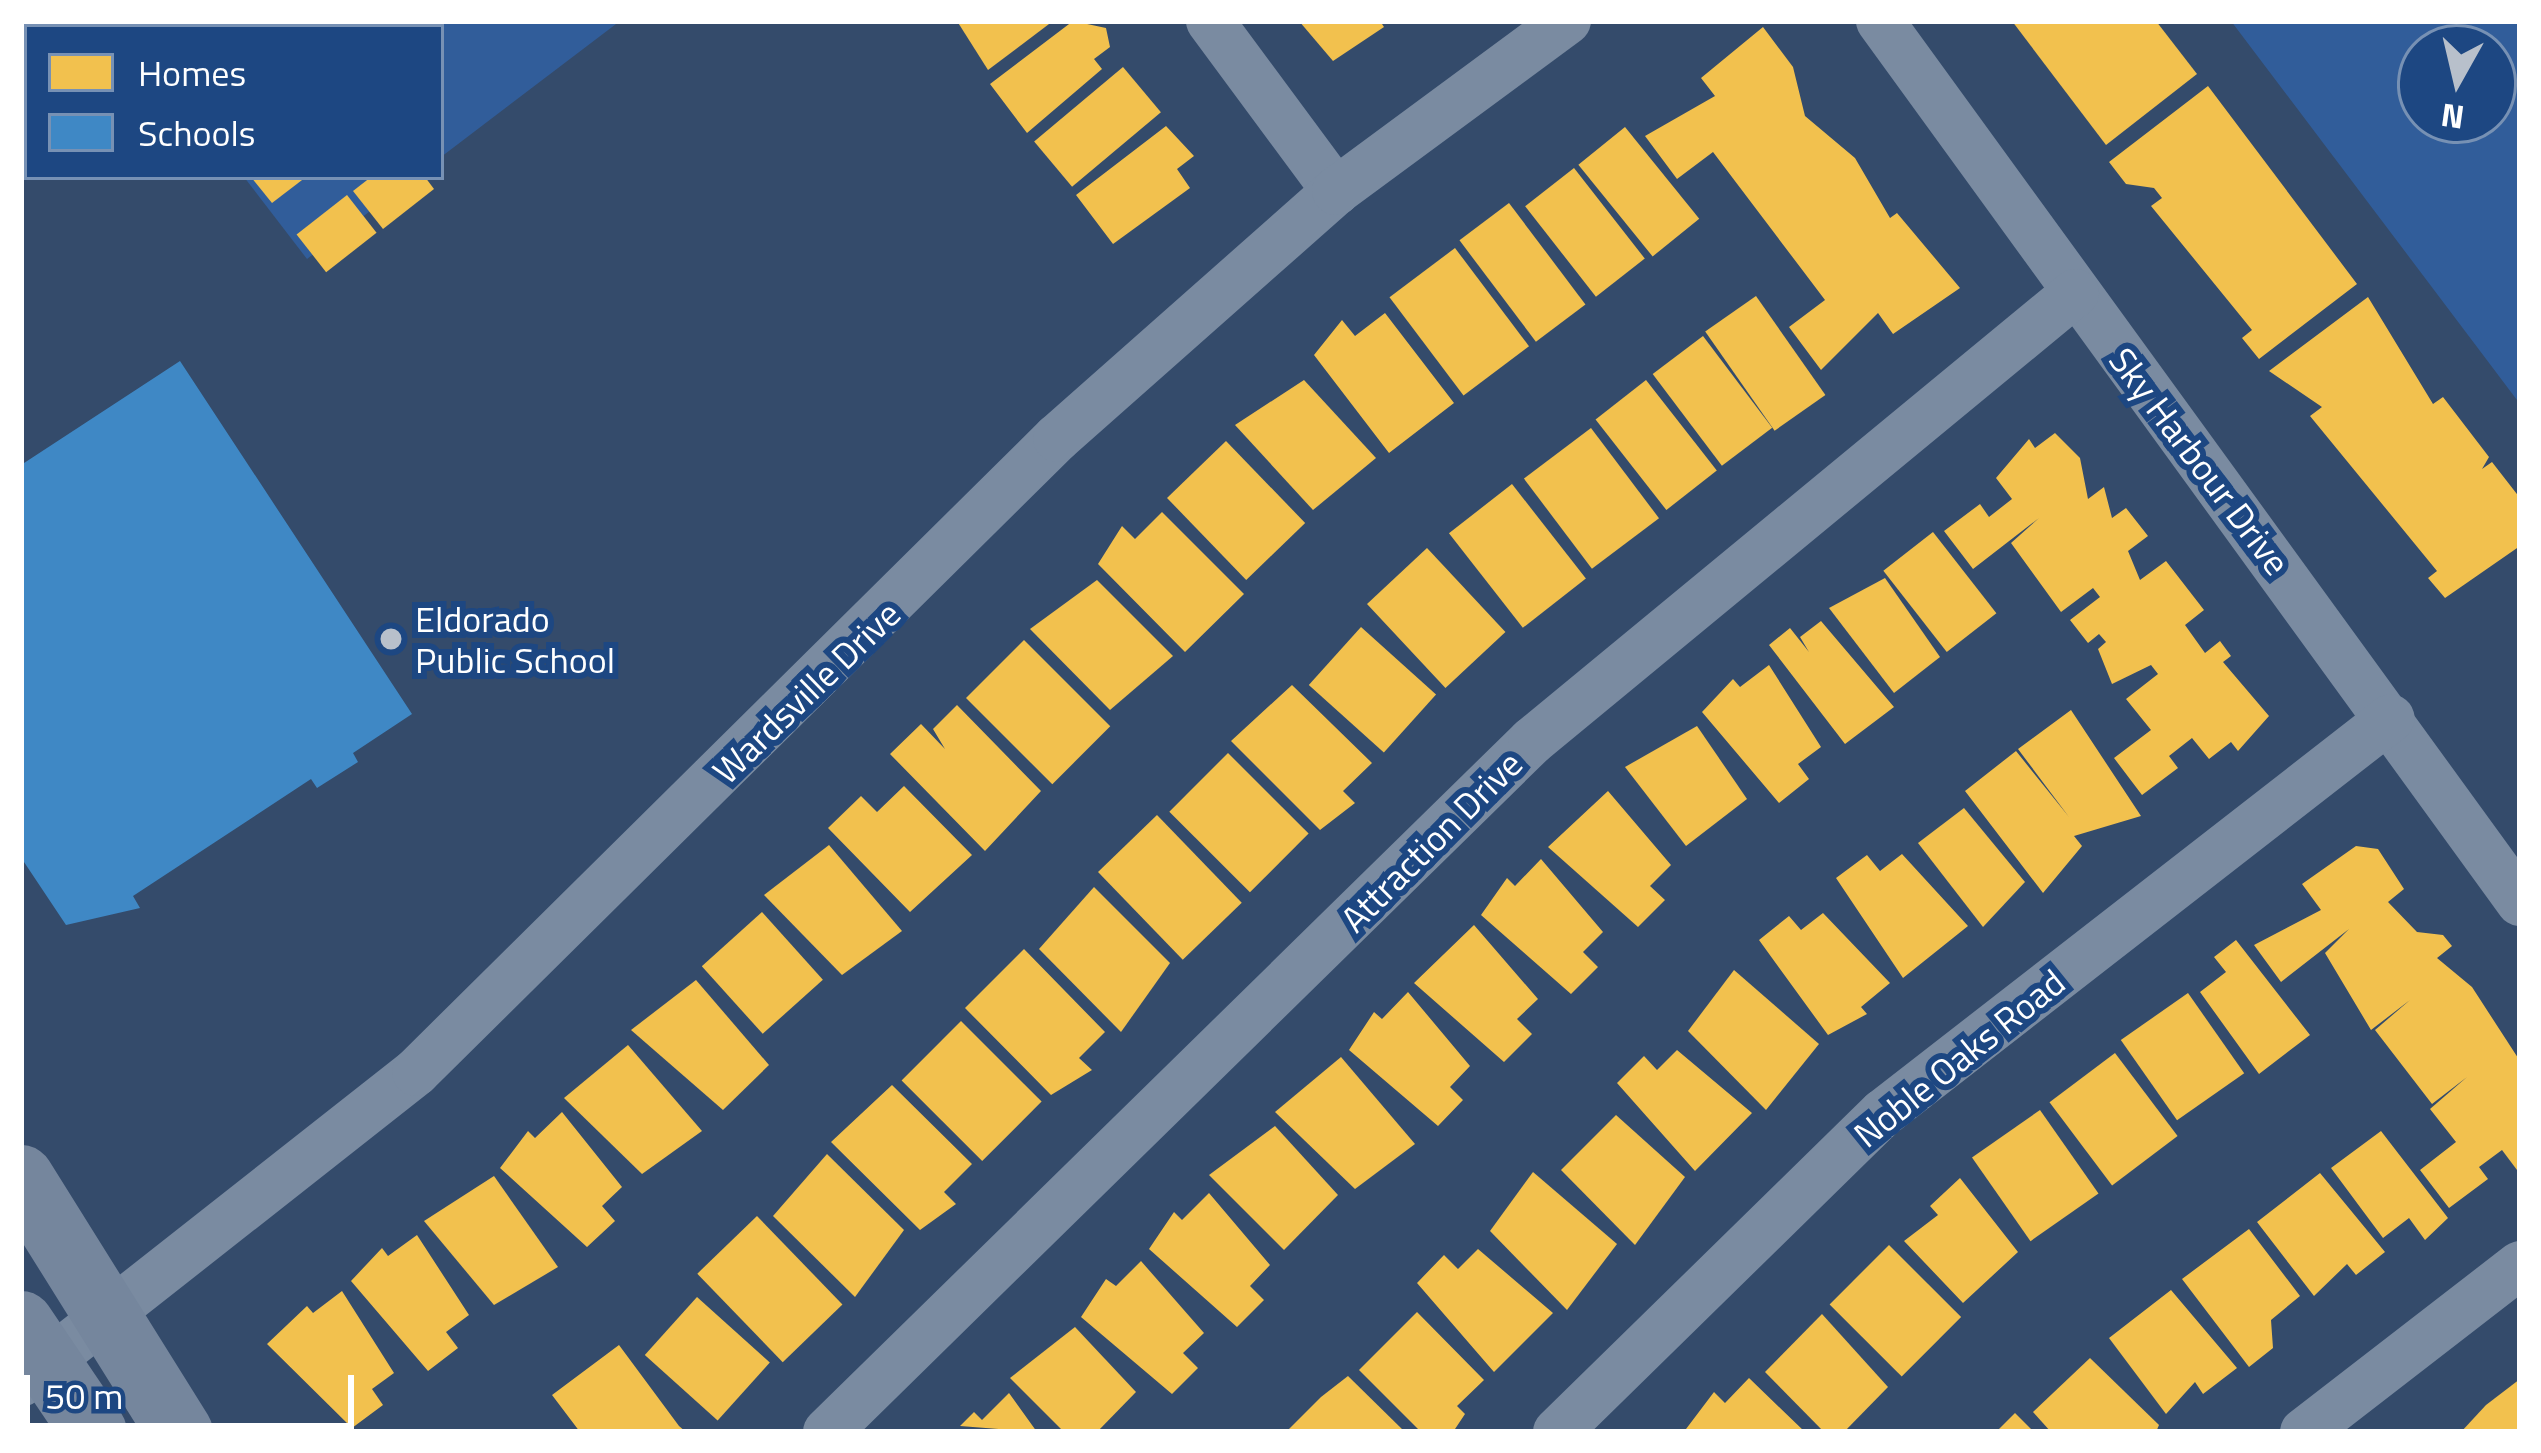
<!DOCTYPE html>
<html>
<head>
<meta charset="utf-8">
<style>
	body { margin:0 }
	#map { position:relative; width:2541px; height:1453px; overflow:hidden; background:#344b6b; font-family:"Titillium Web",sans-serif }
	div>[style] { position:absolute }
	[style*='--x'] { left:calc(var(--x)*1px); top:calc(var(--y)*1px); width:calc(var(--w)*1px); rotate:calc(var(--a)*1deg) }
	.green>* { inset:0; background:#315d9a }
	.homes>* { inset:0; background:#f2c14e; transform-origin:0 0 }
	.schools>* { inset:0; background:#3f88c5 }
	.street>* { height:48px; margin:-24px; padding:0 24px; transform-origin:24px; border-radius:24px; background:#7a8ba1 }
	.secondary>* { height:66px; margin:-33px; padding:0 33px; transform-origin:33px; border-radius:33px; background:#75869d }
	.dots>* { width:33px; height:33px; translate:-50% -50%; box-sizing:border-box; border:6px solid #1d4782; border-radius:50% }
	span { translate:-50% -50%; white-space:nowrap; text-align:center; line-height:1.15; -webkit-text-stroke:12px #1d4782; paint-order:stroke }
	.street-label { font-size:36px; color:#fff }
	.poi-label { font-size:36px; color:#fff }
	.left { translate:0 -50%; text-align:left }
	.frame { position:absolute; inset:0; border:24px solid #fff; pointer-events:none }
	.legend { position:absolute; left:24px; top:24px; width:420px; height:156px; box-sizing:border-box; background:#1d4782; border:3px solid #7791b4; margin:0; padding:15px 21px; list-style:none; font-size:36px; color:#fff }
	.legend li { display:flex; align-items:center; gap:24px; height:60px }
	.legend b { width:60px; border:3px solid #7791b4 }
	.north { position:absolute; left:2397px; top:24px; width:120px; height:120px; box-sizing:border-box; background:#1d4782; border:3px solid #7791b4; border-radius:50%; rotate:188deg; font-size:33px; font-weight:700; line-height:48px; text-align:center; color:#fff }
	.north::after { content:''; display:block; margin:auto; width:42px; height:54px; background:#b8c0cb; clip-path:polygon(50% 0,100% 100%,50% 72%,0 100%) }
	.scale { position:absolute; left:24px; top:1375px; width:330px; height:54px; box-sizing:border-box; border:6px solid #fff; border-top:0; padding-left:15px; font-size:36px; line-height:42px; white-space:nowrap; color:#fff; -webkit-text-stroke:9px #1d4782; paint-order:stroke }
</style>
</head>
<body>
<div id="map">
	<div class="green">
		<div style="clip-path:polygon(124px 21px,620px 21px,441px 157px,441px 27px)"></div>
		<div style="clip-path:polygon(evenodd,2231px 21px,2520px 21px,2520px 404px,2382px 221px,2231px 21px,2421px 48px,2493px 48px,2493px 120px,2421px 120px,2421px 48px)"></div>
		<div style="clip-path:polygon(244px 177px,415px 177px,307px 259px)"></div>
	</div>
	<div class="homes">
		<div style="clip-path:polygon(957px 21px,1053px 21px,988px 70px)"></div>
		<div style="clip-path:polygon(1073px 21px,1106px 28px,1110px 47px,1094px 59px,1102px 69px,1027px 133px,990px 84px)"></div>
		<div style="clip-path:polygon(1299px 21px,1380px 21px,1384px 27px,1333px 61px)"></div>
		<div style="clip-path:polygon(2012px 21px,2156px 21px,2197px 74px,2106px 145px)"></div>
		<div style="clip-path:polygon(1763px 27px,1793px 67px,1805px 116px,1855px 158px,1890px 218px,1897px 213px,1960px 288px,1893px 334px,1878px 313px,1821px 370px,1789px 327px,1825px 300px,1713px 152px,1677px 179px,1645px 136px,1715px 96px,1701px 78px)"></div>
		<div style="left:1123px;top:67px;width:59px;height:116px;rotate:50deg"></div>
		<div style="clip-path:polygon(2208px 86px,2357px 284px,2259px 359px,2242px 338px,2252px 330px,2151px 206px,2162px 198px,2154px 188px,2126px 184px,2109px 162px)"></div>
		<div style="clip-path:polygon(1166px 126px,1194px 156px,1177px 169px,1190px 188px,1113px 244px,1076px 195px)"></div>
		<div style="left:1625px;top:127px;width:118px;height:60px;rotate:51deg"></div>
		<div style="left:1574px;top:168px;width:115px;height:62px;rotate:52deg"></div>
		<div style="clip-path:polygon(251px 177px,306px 177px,272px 203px)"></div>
		<div style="clip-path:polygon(371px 177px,425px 177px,434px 189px,383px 229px,353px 191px)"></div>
		<div style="left:347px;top:195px;width:48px;height:64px;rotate:52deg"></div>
		<div style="left:1509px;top:203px;width:127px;height:62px;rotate:53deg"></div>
		<div style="left:1455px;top:248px;width:123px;height:82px;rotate:53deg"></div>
		<div style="left:1756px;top:296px;width:121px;height:62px;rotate:55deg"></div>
		<div style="clip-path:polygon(2368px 297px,2433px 404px,2443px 397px,2489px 457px,2482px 469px,2492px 462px,2520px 498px,2520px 546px,2445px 598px,2428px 578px,2437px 571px,2310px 416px,2322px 407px,2269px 371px)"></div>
		<div style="clip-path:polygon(1385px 313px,1454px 403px,1389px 453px,1314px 355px,1342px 320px,1355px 336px)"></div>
		<div style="left:1703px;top:336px;width:115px;height:63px;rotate:53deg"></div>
		<div style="clip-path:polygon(1304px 380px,1376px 458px,1313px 510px,1235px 425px)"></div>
		<div style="left:1646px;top:380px;width:115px;height:64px;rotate:52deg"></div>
		<div style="left:1591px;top:428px;width:113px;height:84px;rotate:53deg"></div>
		<div style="clip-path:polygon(2055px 433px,2080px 458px,2088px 499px,2104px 487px,2112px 518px,2126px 508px,2148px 536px,2128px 551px,2140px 580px,2166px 561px,2204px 610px,2185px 625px,2205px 653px,2220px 641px,2231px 656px,2223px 662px,2269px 716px,2238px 751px,2231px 742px,2209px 759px,2192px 738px,2169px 756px,2178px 768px,2142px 795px,2114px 758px,2151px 730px,2126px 699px,2158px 674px,2151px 665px,2112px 684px,2098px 649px,2106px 642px,2099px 634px,2088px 643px,2070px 620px,2100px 597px,2093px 588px,2061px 612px,2011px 543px,2039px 518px,1973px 569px,1944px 531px,1980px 504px,1989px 517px,2012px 499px,1996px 478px,2029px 439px,2035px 448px)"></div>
		<div style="left:1226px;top:441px;width:114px;height:82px;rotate:46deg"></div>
		<div style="left:1512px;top:484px;width:120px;height:80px;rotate:52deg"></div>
		<div style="clip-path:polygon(1162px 512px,1244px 594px,1185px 652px,1098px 564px,1122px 526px,1135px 539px)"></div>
		<div style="left:1933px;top:532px;width:103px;height:63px;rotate:52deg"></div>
		<div style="left:1427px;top:548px;width:115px;height:82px;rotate:47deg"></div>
		<div style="clip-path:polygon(1885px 578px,1940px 657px,1894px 693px,1829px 608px)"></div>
		<div style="clip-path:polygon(1097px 580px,1173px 656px,1110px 710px,1030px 629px)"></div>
		<div style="clip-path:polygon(1821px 621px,1894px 707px,1845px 744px,1769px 645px,1790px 628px,1809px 652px,1800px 637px)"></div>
		<div style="left:1361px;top:627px;width:101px;height:78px;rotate:42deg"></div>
		<div style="left:1024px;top:640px;width:122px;height:82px;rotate:45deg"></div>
		<div style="clip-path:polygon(1769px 665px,1821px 747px,1798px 764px,1809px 779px,1779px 803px,1702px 712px,1733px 679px,1740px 687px)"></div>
		<div style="clip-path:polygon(1292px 685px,1372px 763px,1343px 791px,1355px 803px,1320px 830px,1231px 741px)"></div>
		<div style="clip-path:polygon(957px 705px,1041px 791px,985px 851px,890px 754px,921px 724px,945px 749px,933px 729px)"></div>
		<div style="clip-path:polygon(2071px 710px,2141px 816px,2074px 836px,2082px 846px,2043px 893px,1965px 791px,2016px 751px,2069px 817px,2018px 749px)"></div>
		<div style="clip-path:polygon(1697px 726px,1747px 799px,1686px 846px,1625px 767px)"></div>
		<div style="left:1228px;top:753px;width:114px;height:83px;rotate:45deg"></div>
		<div style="clip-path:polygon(904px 786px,972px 855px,910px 912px,828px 828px,861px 796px,877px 812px)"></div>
		<div style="clip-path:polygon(1608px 791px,1671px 865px,1650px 886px,1665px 900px,1638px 927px,1548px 847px)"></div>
		<div style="clip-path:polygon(1964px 808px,2025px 882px,1983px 927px,1918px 843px)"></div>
		<div style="left:1157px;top:815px;width:122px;height:82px;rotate:46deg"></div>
		<div style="clip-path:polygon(829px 845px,902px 931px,842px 975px,764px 895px)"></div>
		<div style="clip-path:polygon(2356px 846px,2378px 849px,2404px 889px,2388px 902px,2417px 932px,2443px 935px,2452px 946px,2437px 958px,2472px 987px,2520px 1061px,2520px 1174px,2502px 1150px,2479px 1167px,2488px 1179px,2449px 1208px,2420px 1170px,2456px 1142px,2430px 1109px,2467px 1077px,2432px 1104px,2375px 1030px,2410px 1000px,2371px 1030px,2325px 953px,2349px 929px,2281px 982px,2254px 945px,2321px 910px,2302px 884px)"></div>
		<div style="clip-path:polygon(1902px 854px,1968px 926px,1903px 978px,1836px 878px,1867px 855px,1880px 871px)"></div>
		<div style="clip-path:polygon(1541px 859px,1603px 932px,1583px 952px,1598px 967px,1571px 994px,1481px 915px,1507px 878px,1515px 886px)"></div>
		<div style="clip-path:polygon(1094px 887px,1170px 963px,1121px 1032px,1039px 949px)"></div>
		<div style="left:762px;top:912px;width:91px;height:81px;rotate:48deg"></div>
		<div style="clip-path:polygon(1823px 913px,1890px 983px,1861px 1007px,1867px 1014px,1828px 1035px,1759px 940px,1789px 916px,1801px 930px)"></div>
		<div style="clip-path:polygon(1474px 925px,1538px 999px,1517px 1019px,1532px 1034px,1504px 1062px,1414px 983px)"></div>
		<div style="clip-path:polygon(2236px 940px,2310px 1035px,2259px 1074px,2200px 992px,2226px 972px,2214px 957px)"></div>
		<div style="clip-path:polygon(1024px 949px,1105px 1032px,1079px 1058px,1092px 1070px,1051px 1095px,965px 1008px)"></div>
		<div style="clip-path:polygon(1734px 970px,1819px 1044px,1766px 1110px,1688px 1031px)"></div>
		<div style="clip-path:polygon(696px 980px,769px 1065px,723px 1110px,631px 1030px)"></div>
		<div style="clip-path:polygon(1408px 992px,1470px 1066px,1450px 1087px,1463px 1100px,1438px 1126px,1349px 1050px,1374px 1012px,1382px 1019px)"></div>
		<div style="left:2188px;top:993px;width:98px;height:82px;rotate:55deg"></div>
		<div style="left:961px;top:1021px;width:114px;height:84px;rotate:45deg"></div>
		<div style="clip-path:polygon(628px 1045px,702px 1131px,642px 1174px,564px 1098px)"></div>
		<div style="clip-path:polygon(1677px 1050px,1752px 1113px,1695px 1171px,1617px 1083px,1644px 1056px,1657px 1070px)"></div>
		<div style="left:2115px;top:1053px;width:104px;height:82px;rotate:53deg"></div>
		<div style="clip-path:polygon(1341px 1057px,1415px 1144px,1355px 1189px,1275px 1112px)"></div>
		<div style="clip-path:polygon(892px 1085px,972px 1164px,944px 1192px,956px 1204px,920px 1230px,831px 1142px)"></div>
		<div style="left:2040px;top:1110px;width:102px;height:83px;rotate:55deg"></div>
		<div style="clip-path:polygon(562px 1112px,622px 1187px,602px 1206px,615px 1221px,587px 1247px,500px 1168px,528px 1131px,535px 1138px)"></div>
		<div style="clip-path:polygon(1616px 1115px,1685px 1177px,1635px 1245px,1561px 1170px)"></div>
		<div style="clip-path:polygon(1275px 1126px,1338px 1195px,1284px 1250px,1209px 1175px)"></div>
		<div style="clip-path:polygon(2381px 1131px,2448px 1218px,2425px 1240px,2409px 1218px,2383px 1238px,2331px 1168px)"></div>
		<div style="clip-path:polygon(827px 1154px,904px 1230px,855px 1297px,773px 1216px)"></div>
		<div style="clip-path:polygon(1533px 1172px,1617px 1244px,1567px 1310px,1490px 1231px)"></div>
		<div style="clip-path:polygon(2320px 1173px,2385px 1252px,2356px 1275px,2347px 1264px,2314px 1296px,2257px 1222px)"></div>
		<div style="clip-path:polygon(494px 1176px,558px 1267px,494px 1305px,424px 1221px)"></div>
		<div style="clip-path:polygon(1960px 1178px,2018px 1252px,1963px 1303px,1904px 1241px,1938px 1215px,1930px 1206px)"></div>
		<div style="clip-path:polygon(1209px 1193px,1270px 1265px,1250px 1286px,1264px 1300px,1237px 1327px,1149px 1249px,1174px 1212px,1182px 1220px)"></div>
		<div style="left:757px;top:1216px;width:123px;height:83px;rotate:46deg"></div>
		<div style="clip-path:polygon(2249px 1229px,2300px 1296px,2271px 1320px,2273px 1348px,2249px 1367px,2182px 1279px)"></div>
		<div style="clip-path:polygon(417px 1235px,469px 1315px,446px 1332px,458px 1348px,428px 1371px,351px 1281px,382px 1248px,388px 1256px)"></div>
		<div style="left:1889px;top:1245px;width:102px;height:84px;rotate:45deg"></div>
		<div style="clip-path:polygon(1478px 1249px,1553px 1313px,1494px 1372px,1417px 1283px,1444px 1255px,1458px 1269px)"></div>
		<div style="clip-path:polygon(1141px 1261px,1204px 1333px,1183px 1353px,1198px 1368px,1172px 1394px,1081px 1317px,1106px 1279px,1116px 1286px)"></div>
		<div style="clip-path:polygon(2171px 1290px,2237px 1368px,2203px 1394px,2195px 1382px,2166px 1414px,2109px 1338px)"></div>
		<div style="clip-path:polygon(342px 1291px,394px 1373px,372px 1389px,383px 1405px,352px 1428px,267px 1344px,307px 1306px,313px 1313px)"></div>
		<div style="left:697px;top:1297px;width:98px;height:78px;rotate:42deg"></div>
		<div style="clip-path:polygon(1417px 1312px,1484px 1380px,1457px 1406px,1465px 1414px,1453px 1432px,1421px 1432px,1359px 1370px)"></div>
		<div style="clip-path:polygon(1822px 1314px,1888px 1387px,1844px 1432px,1824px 1432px,1765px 1372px)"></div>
		<div style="clip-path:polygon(1075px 1327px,1136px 1392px,1097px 1432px,1064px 1432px,1010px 1378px)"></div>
		<div style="clip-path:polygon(619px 1345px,679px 1426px,686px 1432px,580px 1432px,552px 1395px)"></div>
		<div style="clip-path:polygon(2090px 1358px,2159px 1425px,2156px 1432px,2051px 1432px,2033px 1412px)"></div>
		<div style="clip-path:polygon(1348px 1376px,1405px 1432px,1286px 1432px,1321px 1397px)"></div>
		<div style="clip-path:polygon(1749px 1378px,1805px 1432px,1686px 1429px,1714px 1392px,1725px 1403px)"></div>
		<div style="clip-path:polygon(2520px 1379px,2520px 1432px,2461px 1432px,2486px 1405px)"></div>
		<div style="clip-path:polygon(1009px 1393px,1037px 1432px,960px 1426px,974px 1412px,982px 1420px)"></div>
		<div style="clip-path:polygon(2015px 1413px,2034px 1432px,1996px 1432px)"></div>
	</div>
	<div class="schools">
		<div style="clip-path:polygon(180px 361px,412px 714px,353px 753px,358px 762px,317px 788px,311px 779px,133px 896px,140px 908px,66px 925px,22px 859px,21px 465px)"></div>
	</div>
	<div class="street">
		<div style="--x:1210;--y:21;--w:212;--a:53.5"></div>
		<div style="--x:1880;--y:21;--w:1089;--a:54"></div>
		<div style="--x:21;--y:1383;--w:503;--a:-38.21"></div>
		<div style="--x:416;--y:1072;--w:902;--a:-44.69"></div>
		<div style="--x:1057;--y:438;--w:373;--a:-41.5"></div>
		<div style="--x:1336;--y:191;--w:287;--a:-36.4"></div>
		<div style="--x:827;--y:1432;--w:987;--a:-44.43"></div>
		<div style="--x:1532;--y:741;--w:704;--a:-39.52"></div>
		<div style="--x:1557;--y:1432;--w:456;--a:-44.4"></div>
		<div style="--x:1883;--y:1113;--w:643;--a:-37.87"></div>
		<div style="--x:2304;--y:1432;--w:273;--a:-37.7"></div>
	</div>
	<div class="secondary">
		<div style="--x:21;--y:1178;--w:300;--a:58"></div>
		<div style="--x:21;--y:1324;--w:130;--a:55.9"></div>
	</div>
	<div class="dots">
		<div style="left:391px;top:639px;background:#b8c0cb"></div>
	</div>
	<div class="street-label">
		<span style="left:2200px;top:461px;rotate:53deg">Sky Harbour Drive</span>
		<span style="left:806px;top:692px;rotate:-44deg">Wardsville Drive</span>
		<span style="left:1431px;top:841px;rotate:-45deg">Attraction Drive</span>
		<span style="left:1959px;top:1058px;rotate:-39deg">Noble Oaks Road</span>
	</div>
	<div class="poi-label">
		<span class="left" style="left:415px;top:639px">Eldorado<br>Public School</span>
	</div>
	<div class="frame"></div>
	<ul class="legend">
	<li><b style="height:33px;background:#f2c14e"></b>Homes</li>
	<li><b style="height:33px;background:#3f88c5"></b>Schools</li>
	</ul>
	<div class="north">N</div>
	<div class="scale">50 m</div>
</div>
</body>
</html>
